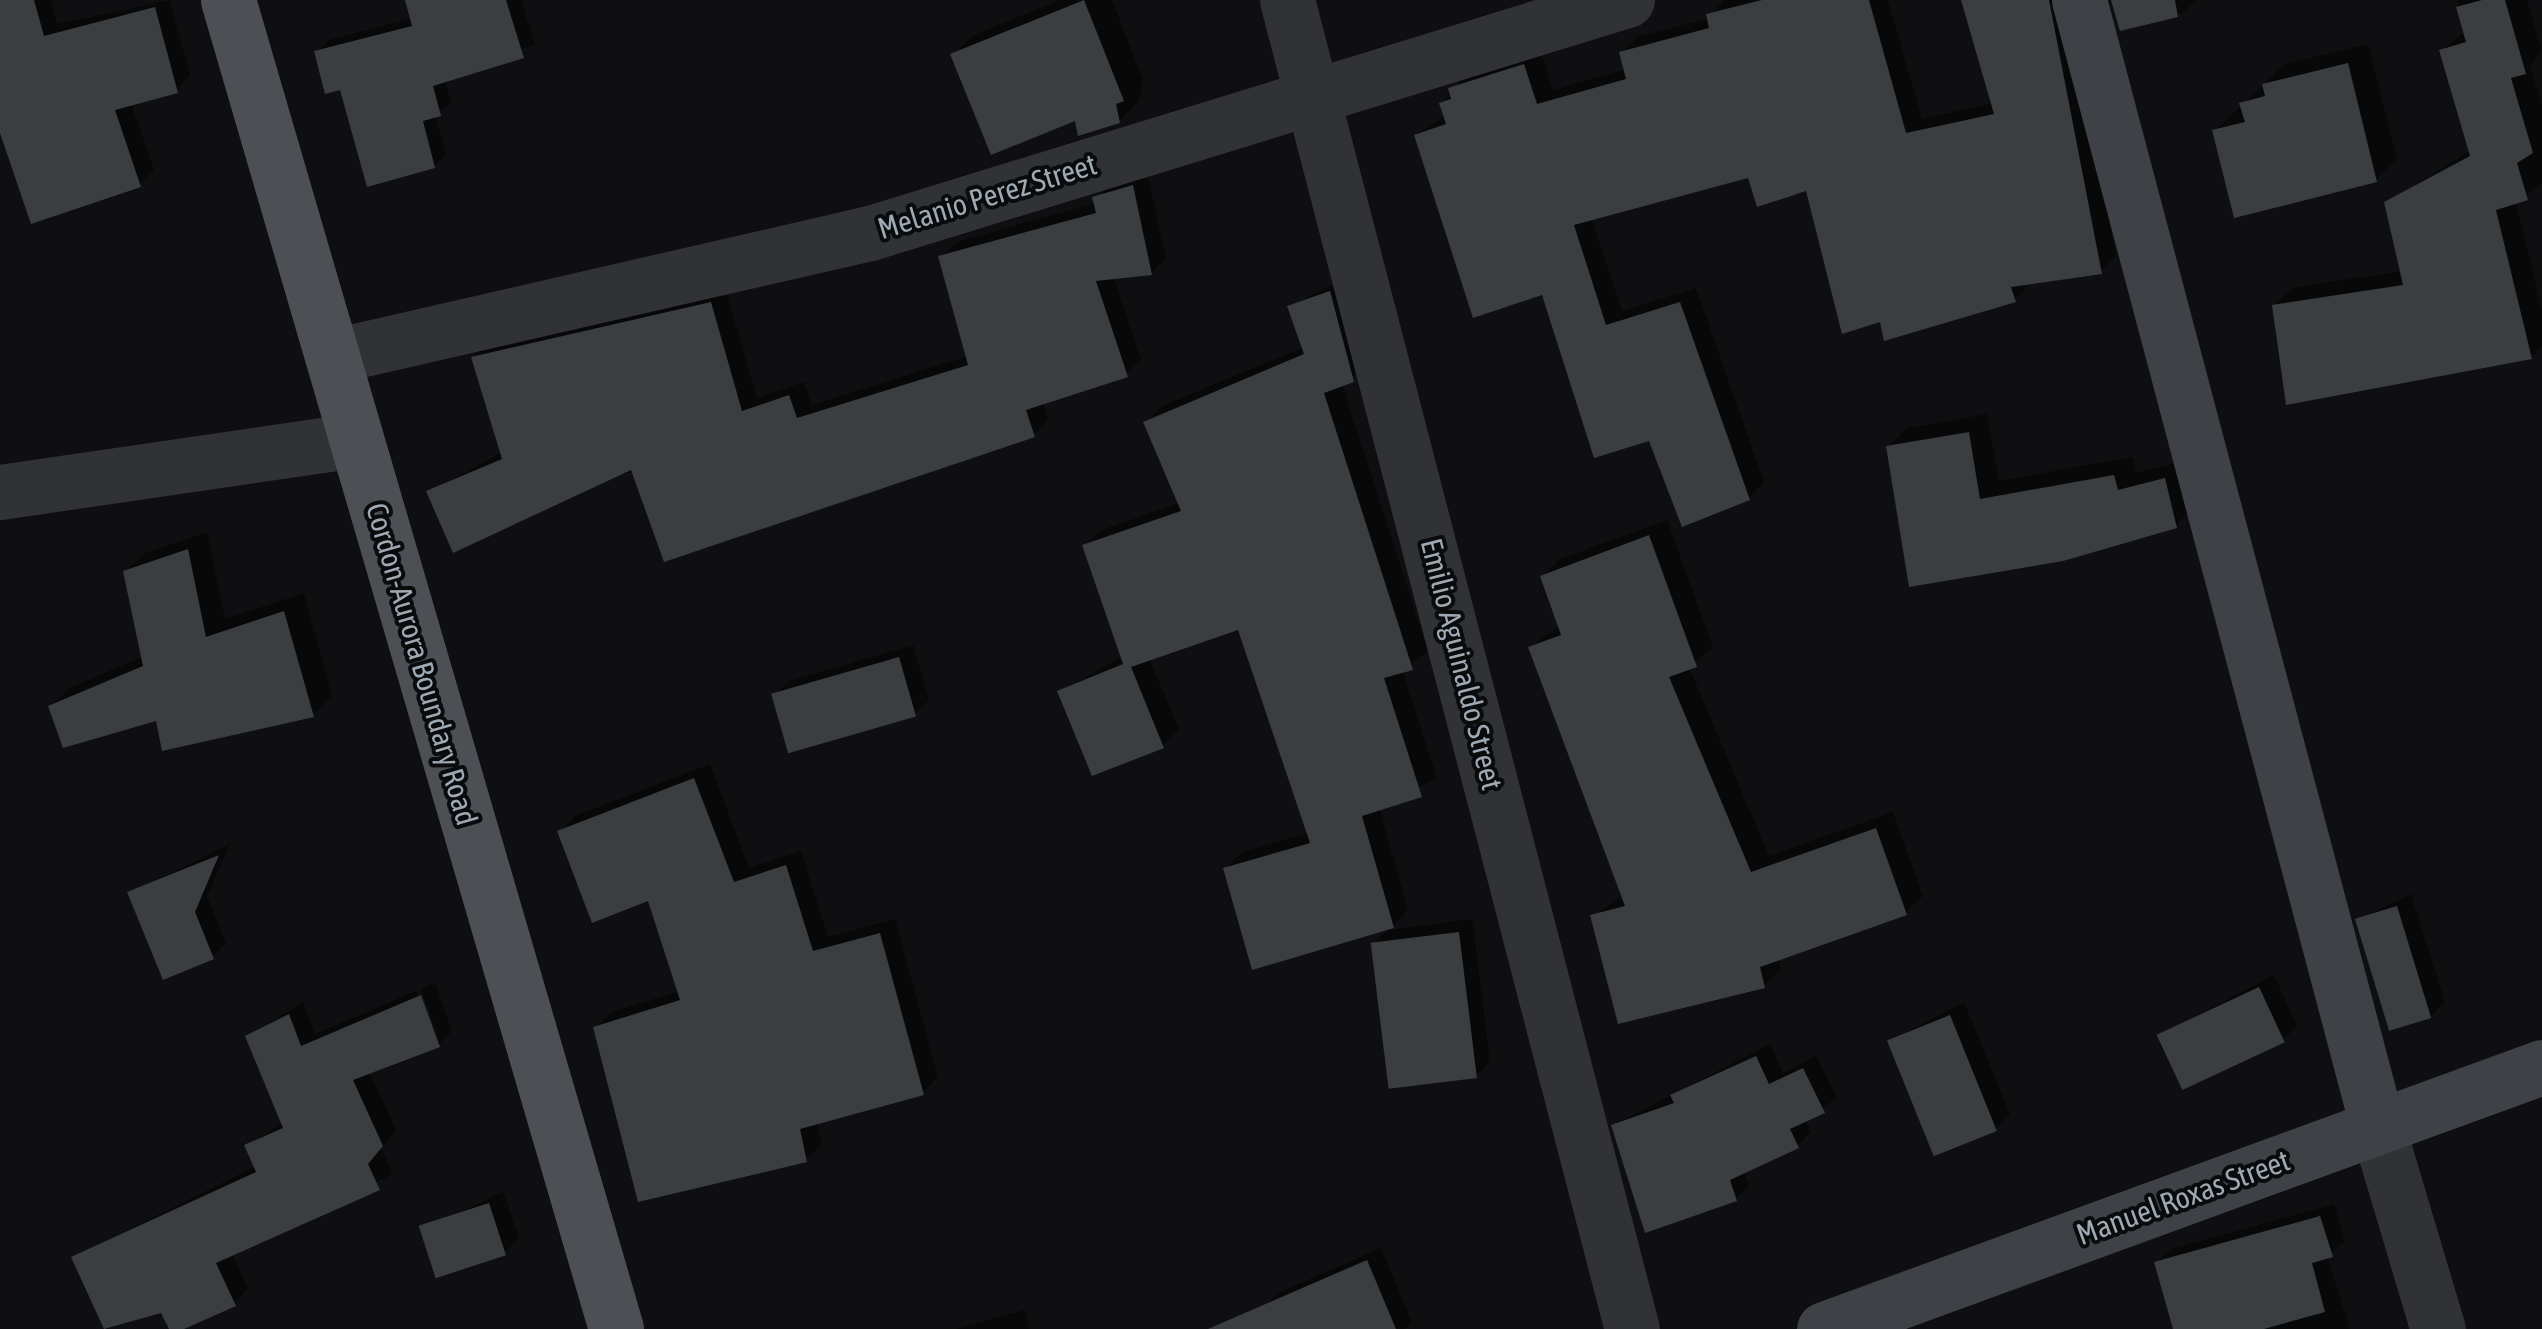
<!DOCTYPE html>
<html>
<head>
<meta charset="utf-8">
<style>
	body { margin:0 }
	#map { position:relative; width:2542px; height:1329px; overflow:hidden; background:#0f0f11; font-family:"Asap Condensed",sans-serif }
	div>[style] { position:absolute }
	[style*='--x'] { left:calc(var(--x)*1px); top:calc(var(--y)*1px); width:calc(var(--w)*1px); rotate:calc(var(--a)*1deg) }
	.shadow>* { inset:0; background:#0007 }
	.building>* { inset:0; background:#3b3e41; transform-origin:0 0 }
	.street>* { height:55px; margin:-27.5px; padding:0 27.5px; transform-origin:27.5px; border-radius:27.5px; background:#303236 }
	.secondary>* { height:55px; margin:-27.5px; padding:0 27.5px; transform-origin:27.5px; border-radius:27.5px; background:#3e4146 }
	.primary>* { height:55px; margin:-27.5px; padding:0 27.5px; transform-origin:27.5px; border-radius:27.5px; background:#4c5055 }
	span { translate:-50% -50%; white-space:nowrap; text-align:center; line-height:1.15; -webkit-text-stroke:8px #0a0b0c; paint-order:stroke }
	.street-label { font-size:30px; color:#9fa9b3 }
</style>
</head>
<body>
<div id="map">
	<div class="shadow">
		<div style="clip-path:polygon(51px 0,57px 24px,170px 0,190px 76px,176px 90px,131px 103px,154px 170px,140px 184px,0 117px,0 1px)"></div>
		<div style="clip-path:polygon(408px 0,521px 0,535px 44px,445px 80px,451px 102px,435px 115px,446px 154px,434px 166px,342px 87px,317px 52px,329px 40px,413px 18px)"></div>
		<div style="clip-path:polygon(1060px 0,1112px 0,1143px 79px,1139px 101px,1119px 121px,1076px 117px,953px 55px,974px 35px)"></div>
		<div style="clip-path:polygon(1723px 0,1888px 0,1922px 119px,1993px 103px,1964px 0,2068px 0,2116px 256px,2100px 272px,2030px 284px,2015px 299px,1882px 319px,1808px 187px,1750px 175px,1591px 218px,1622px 311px,1696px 288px,1764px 482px,1749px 498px,1651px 437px,1416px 135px,1446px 115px,1442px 104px,1466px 73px,1540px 50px,1553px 90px,1626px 69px,1622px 53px,1637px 37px,1710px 18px)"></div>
		<div style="clip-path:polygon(2114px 0,2197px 0,2183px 13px,2121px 28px)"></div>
		<div style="clip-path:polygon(2457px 0,2527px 0,2542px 51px,2530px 66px,2542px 106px,2542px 183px,2516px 204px,2542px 310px,2542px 346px,2531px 357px,2274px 306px,2292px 288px,2402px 271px,2387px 203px,2471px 150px,2441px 51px,2466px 31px)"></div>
		<div style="clip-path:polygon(2368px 44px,2397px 159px,2376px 180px,2215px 131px,2285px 64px)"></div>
		<div style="clip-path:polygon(1147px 172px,1166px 258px,1151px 273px,1114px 277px,1141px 360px,1126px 374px,1043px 402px,1048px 420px,1034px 434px,429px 492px,503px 452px,473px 357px,488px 343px,725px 288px,757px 398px,804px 382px,812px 405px,968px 356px,941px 257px,956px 242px,1096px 203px,1110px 183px)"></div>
		<div style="clip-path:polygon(1346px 277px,1369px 364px,1342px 384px,1428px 651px,1402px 670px,1437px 778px,1379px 808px,1408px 910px,1389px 930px,1472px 919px,1490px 1062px,1476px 1076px,1374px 944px,1391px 926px,1226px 868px,1242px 852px,1309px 833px,1239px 627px,1149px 658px,1179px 729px,1163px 745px,1060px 692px,1123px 656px,1085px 546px,1101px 530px,1180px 503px,1146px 422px,1162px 406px,1304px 347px,1290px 307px)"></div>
		<div style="clip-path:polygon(1987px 414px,1999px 481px,2133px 457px,2136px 473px,2184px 461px,2195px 506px,2176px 525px,2063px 558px,1888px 447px,1907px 428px)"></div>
		<div style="clip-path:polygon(1667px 520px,1713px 647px,1689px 667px,1769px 856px,1893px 812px,1923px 896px,1905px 913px,1779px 958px,1781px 968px,1764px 986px,1593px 916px,1624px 895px,1530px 647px,1561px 625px,1543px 576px,1560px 559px)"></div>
		<div style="clip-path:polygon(207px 532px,225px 619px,304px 593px,332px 696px,312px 715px,158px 718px,51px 707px,70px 688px,144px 656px,125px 572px,145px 553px)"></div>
		<div style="clip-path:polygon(913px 645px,929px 700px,915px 714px,775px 695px,789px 681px)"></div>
		<div style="clip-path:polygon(710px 764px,749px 868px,801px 851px,828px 937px,895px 919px,938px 1077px,923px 1092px,817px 1122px,822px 1144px,806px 1159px,596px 1028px,612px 1012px,679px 991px,649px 898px,560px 832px,575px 816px)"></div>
		<div style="clip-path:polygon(230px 844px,207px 896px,226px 943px,212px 957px,130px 893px)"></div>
		<div style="clip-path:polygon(2411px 894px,2445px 1002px,2431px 1016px,2358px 920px)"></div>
		<div style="clip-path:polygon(2274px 975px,2297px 1026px,2283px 1040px,2160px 1035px)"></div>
		<div style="clip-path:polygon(435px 983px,452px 1031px,438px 1045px,369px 1071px,396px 1130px,381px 1148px,393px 1174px,232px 1253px,248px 1289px,234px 1303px,178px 1329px,162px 1310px,107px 1329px,74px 1257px,256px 1166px,247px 1146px,283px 1122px,248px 1037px,303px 1002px,315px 1034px,416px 991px,440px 1041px,421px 989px)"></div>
		<div style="clip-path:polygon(1964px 1002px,2010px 1114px,1996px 1128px,1890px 1041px)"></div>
		<div style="clip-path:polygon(1770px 1044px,1783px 1073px,1816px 1056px,1837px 1098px,1805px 1120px,1811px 1132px,1797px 1146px,1744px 1171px,1749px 1185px,1736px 1199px,1614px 1125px)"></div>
		<div style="clip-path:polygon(503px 1191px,519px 1238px,505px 1252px,423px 1232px)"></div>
		<div style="clip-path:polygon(2334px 1204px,2345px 1241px,2327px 1256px,2350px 1329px,2176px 1329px,2157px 1262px,2171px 1249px)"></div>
		<div style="clip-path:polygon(1381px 1248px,1412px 1322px,1405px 1329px,1277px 1329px,1266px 1305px,1280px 1292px)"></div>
		<div style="clip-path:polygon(1024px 1310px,1030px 1329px,956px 1329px)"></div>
	</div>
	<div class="building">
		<div style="clip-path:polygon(0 0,34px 0,44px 36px,155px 7px,178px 93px,115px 110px,141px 187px,31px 224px,0 133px)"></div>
		<div style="clip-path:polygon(405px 0,506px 0,524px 58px,433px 86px,441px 116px,423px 121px,435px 168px,367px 187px,340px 90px,325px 94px,314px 51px,412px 26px)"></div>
		<div style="clip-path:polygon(1084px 0,1124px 101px,1116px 104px,1120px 123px,1078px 136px,1075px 121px,991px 155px,950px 54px)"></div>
		<div style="clip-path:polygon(1762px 0,1869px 0,1906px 133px,1994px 114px,1961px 0,2049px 0,2102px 274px,2011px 287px,2016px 302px,1884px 341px,1880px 322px,1842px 334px,1806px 191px,1757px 207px,1748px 178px,1574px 225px,1606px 325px,1680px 302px,1750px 500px,1682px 527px,1649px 441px,1594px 458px,1542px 295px,1473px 318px,1414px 135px,1446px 124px,1439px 103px,1451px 99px,1448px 88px,1524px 64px,1537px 104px,1626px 79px,1619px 52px,1709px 28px,1706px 14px)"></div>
		<div style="clip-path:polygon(2111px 0,2175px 0,2178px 17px,2120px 31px)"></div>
		<div style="clip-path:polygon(2482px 0,2505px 0,2526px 74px,2511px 78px,2533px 153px,2517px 163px,2528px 200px,2496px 210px,2532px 359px,2286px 405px,2272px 305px,2403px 285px,2384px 202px,2470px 156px,2439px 50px,2466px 42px,2456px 7px)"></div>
		<div style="clip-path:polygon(2348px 63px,2377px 182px,2234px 218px,2212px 130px,2245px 122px,2239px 103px,2265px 96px,2262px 84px)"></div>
		<div style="clip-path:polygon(1133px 185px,1152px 275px,1096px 281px,1128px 377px,1026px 410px,1035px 437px,664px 562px,631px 470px,453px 553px,426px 491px,502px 459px,471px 357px,711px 302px,742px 411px,789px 395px,797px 418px,968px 365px,938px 256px,1096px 213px,1092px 197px)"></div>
		<div style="clip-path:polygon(1330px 291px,1354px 382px,1324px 393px,1413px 670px,1384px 678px,1422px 797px,1362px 816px,1394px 928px,1252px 970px,1223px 868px,1310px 843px,1238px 630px,1131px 667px,1164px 748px,1092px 776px,1057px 691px,1123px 664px,1082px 545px,1181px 511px,1143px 422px,1304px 354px,1287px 306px)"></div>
		<div style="clip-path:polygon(1969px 432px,1980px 499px,2114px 475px,2118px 490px,2165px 478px,2177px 528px,2063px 561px,1909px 587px,1886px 446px)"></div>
		<div style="clip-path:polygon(1649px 535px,1697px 667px,1669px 677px,1751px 872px,1876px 828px,1907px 915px,1760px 967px,1765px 988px,1618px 1024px,1590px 915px,1625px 906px,1528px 647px,1561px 635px,1540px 576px)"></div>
		<div style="clip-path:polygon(188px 549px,206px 637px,284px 611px,314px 717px,162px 751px,156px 721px,63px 748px,48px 706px,143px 666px,123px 571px)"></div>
		<div style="left:899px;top:657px;width:62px;height:133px;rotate:74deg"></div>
		<div style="clip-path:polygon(694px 778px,734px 882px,786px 865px,813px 951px,880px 933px,924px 1095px,800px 1129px,807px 1162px,638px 1202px,593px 1027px,680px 1000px,648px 901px,592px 923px,557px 831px)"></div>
		<div style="clip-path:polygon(219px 855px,195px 912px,214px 959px,163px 980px,127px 892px)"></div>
		<div style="left:2397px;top:906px;width:117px;height:44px;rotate:73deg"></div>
		<div style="left:1459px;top:932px;width:147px;height:89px;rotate:83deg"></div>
		<div style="left:2259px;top:987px;width:61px;height:113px;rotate:65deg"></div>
		<div style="clip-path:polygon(421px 995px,440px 1047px,353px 1080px,383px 1146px,368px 1164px,380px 1190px,216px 1263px,236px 1306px,184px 1329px,169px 1329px,161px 1313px,104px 1329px,71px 1257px,256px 1172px,244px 1145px,283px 1128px,245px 1036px,289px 1014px,301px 1046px)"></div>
		<div style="left:1950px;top:1015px;width:125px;height:68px;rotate:68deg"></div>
		<div style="clip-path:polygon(1756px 1056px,1769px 1084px,1803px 1068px,1825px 1113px,1790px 1129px,1799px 1148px,1730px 1180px,1737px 1201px,1645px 1233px,1611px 1125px,1674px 1103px,1670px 1095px)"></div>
		<div style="left:489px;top:1203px;width:55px;height:74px;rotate:72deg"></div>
		<div style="clip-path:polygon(2320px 1216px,2333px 1257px,2312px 1263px,2325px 1312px,2264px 1329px,2173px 1329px,2154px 1262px)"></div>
		<div style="clip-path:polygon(1367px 1260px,1396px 1329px,1208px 1329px)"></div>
	</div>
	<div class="street">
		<div style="--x:1287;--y:0;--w:1373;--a:75.45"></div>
		<div style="--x:338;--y:355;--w:546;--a:-12.92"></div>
		<div style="--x:870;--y:233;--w:792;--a:-17.11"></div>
		<div style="--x:0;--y:492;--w:360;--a:-8.3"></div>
		<div style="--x:2377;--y:1125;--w:213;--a:73.4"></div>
	</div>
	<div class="secondary">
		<div style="--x:2079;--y:0;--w:1164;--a:75.16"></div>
		<div style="--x:1824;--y:1329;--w:764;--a:-20.05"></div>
	</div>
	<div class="primary">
		<div style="--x:228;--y:0;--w:1384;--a:73.72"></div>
	</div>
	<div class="street-label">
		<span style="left:987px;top:196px;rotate:-17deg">Melanio Perez Street</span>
		<span style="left:422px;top:664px;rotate:74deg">Cordon-Aurora Boundary Road</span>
		<span style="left:1462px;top:664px;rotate:76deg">Emilio Aguinaldo Street</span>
		<span style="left:2183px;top:1197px;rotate:-20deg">Manuel Roxas Street</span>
	</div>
</div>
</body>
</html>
